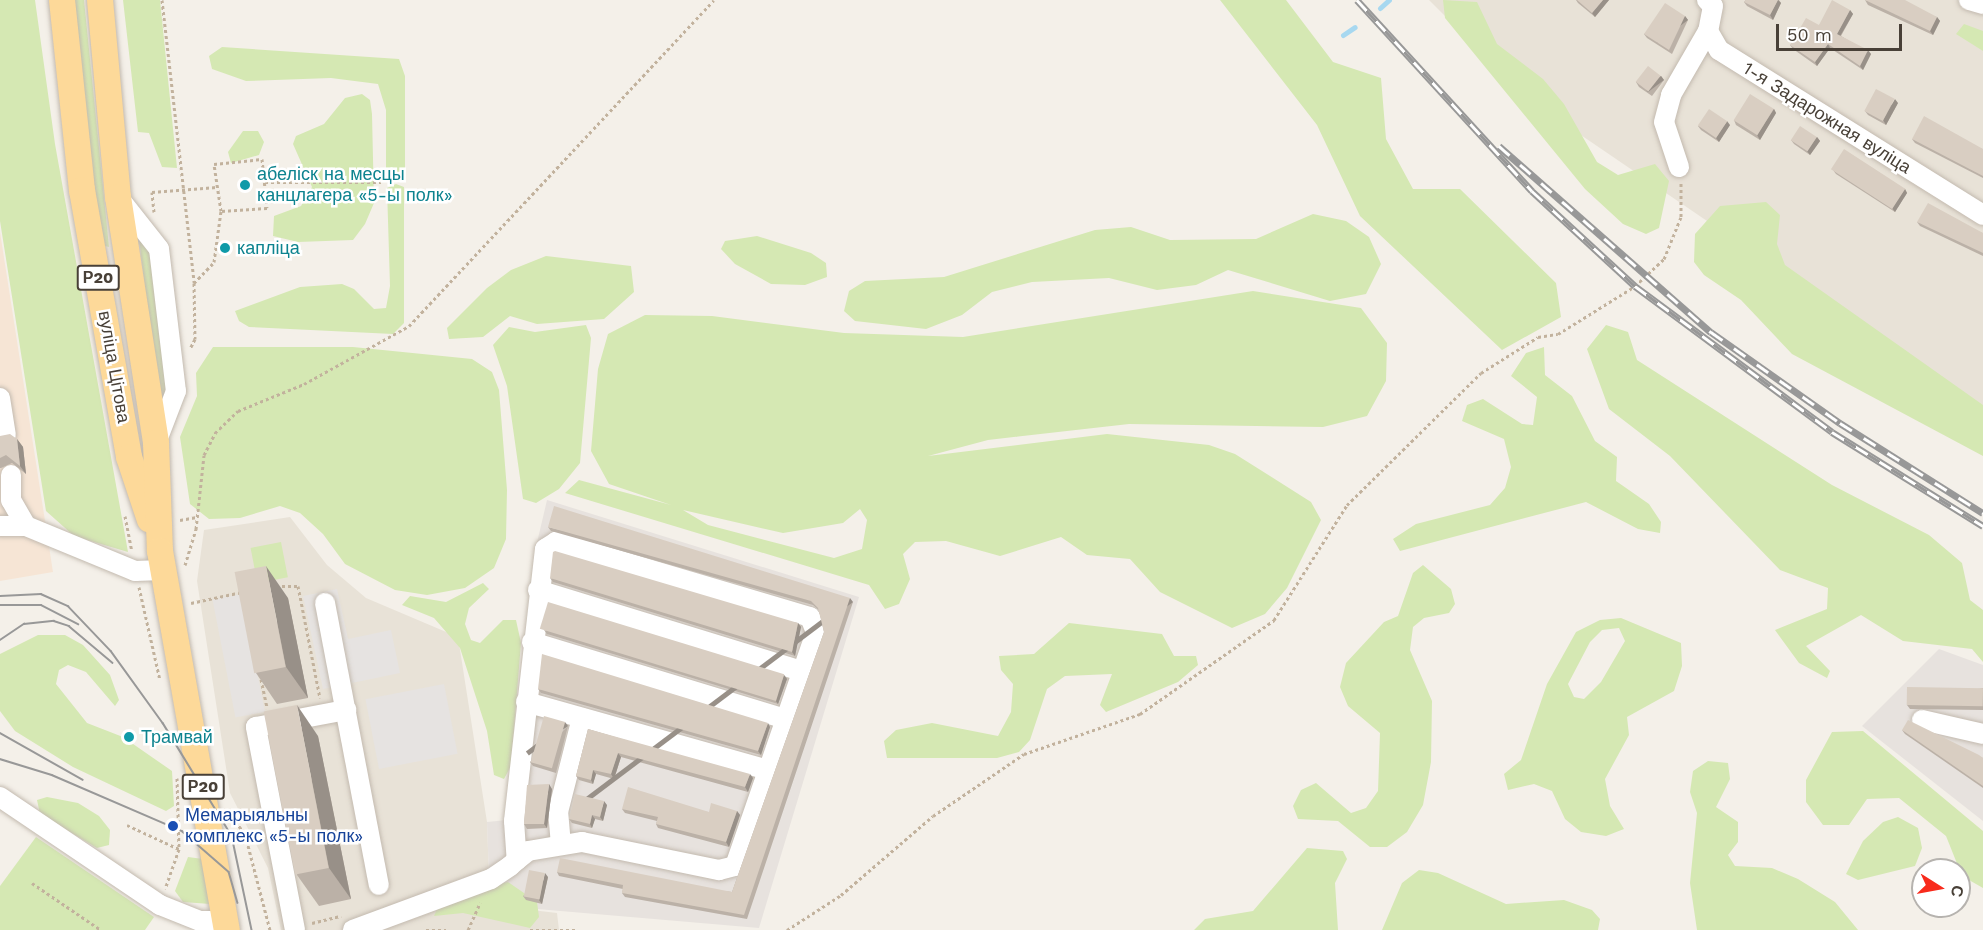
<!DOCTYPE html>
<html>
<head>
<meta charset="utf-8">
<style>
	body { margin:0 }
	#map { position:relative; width:1983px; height:930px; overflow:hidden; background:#f4f0e9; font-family:"Work Sans",sans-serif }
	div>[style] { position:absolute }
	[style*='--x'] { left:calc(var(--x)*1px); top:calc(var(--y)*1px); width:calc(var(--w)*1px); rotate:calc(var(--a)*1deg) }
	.residential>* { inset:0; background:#e8e2d7 }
	.commercial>* { inset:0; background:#f6e5d5 }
	.industrial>* { inset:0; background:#e7e2de }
	.green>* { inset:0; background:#d5e8b3; transform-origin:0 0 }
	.parking>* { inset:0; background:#e6e3e1; transform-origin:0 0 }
	.stream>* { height:5px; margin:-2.5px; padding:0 2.5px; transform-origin:2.5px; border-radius:2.5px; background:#a7d8f0 }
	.path>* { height:3px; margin-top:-1.5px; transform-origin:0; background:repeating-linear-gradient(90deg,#c2b29d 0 3px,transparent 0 6px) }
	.roads { filter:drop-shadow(0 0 2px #c3baaf) drop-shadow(0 0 2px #c3baaf) }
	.minor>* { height:20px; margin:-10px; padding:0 10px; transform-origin:10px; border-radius:10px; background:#fff }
	.major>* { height:26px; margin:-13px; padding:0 13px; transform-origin:13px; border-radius:13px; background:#fdd999 }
	.tram>* { height:1.5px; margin:-0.75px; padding:0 0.75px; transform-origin:0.75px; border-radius:0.75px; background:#989898 }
	.rail>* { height:7px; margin-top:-3.5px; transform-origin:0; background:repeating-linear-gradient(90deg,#fff 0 14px,#989898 0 28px); box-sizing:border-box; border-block:2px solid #989898 }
	.wall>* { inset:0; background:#bbb1a7 }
	.shaded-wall>* { inset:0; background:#989088; transform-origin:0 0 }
	.building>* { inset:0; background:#d9cec2; transform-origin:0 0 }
	.dots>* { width:16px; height:16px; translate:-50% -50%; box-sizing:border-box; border:3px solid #fff; border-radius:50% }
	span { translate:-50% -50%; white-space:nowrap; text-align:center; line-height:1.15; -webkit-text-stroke:5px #fff; paint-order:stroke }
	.shield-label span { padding:2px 4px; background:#fff; border:2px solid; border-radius:4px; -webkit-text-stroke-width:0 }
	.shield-label { font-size:16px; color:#484037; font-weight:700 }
	.street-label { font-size:18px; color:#484037 }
	.culture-label { font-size:18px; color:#0d838f }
	.left { translate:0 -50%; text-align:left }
	.transit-label { font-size:18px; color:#164399 }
	.north { position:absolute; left:1911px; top:858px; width:60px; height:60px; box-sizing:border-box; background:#fff; border:2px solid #b6b3af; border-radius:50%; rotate:101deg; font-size:16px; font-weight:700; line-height:24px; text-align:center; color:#484037 }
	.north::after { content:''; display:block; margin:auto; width:21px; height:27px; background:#f82b1c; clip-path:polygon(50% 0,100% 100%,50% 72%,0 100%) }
	.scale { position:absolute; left:1776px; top:24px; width:126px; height:27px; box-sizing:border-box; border:3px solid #484037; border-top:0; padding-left:8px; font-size:18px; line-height:21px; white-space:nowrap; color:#484037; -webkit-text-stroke:4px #fff; paint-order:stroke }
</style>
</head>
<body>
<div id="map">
	<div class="residential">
		<div style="clip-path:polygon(1429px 0,1983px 0,1983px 409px,1528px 99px)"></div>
		<div style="clip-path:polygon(290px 517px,327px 565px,366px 598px,458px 637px,487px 822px,490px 905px,557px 913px,559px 930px,281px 930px,268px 868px,230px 793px,197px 581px,204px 530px)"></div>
	</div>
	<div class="commercial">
		<div style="clip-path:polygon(0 232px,53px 572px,0 581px)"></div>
	</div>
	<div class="industrial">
		<div style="clip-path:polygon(547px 500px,859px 597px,759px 928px,490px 905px,487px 822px,507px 820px,536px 547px)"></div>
		<div style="clip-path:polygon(1939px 649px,1983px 665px,1983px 821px,1862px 726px)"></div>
	</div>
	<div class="green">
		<div style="clip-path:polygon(0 0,35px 0,55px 144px,128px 552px,74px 536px,46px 511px,0 221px)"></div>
		<div style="clip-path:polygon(73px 0,84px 0,109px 247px,101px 245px)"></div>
		<div style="clip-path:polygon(123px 0,160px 0,177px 168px,162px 167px,149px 133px,138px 132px)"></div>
		<div style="clip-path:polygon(1220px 0,1286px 0,1333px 62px,1381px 78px,1386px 139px,1413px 189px,1460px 189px,1556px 283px,1561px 317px,1502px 350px,1360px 216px,1317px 125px)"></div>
		<div style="clip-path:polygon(1443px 0,1477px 2px,1497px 44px,1543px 79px,1564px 104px,1597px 162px,1618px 175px,1655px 164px,1669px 181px,1659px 228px,1646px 234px,1623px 224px,1585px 189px,1445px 18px)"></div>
		<div style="clip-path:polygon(1964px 24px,1983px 31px,1983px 51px,1956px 34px)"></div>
		<div style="clip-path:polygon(222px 47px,399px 59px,405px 76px,405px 174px,386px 175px,386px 110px,378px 84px,331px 78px,246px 81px,212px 69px,209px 56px)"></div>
		<div style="clip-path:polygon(362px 94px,370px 100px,372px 114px,374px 203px,365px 224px,353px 240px,298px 242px,273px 236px,274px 216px,301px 206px,312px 187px,293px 144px,296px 136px,324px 124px,345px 98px)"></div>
		<div style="clip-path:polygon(243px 131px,258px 131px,264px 142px,259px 155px,231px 163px,228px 152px)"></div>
		<div style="clip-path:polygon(396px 184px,404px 187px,404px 323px,393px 334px,249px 327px,239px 321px,235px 311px,300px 287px,342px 284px,354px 289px,374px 309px,386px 308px,390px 286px,387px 188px)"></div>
		<div style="clip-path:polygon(1766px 202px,1780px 215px,1777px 244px,1785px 265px,1983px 405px,1983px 456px,1792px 354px,1741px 300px,1704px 275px,1694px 262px,1695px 234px,1720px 206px)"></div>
		<div style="clip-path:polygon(1313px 214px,1346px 221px,1369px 237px,1381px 264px,1366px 294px,1330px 301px,1228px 270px,1196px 285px,1157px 290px,1109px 278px,1032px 282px,992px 292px,962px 315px,926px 329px,855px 321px,844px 311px,849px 291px,865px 281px,944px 277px,1095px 230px,1131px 227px,1170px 240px,1256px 239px)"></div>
		<div style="clip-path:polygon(757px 236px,811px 253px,826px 263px,827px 277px,805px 285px,771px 284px,735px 264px,721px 249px,725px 241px)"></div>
		<div style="clip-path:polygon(139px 237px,148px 240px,168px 393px,159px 410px)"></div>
		<div style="clip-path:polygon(546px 256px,631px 266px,634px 292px,604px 319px,537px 324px,510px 316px,483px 337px,449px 339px,447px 328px,487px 288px,511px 270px)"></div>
		<div style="clip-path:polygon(evenodd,1253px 291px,1361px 308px,1387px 343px,1386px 381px,1367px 416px,1323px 427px,1129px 424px,988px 440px,928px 456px,1107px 434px,1209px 445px,1235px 454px,1311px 502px,1321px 520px,1287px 588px,1265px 614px,1232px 628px,1160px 592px,1130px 559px,1087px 555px,1061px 537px,1000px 556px,946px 541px,915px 542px,903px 554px,910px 579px,899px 604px,885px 609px,869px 585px,565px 493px,579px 480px,671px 505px,609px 484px,591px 451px,598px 369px,608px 334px,645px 315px,712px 316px,844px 333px,963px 337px,1253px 291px,860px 509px,867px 520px,862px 549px,834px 558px,708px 525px,683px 510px,783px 533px,843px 523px,860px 509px)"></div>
		<div style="clip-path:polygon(586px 325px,591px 338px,580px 463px,559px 489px,536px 503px,523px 499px,507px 386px,493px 345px,509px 327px,535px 332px)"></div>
		<div style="clip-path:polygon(1606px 325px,1628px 332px,1637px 360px,1832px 485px,1929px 535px,1962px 563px,1970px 600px,1983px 610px,1983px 662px,1972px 649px,1903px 641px,1861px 615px,1806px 646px,1830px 671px,1827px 678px,1799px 663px,1775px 630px,1827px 609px,1828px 588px,1780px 570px,1670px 456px,1609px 409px,1587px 349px)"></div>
		<div style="clip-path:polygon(213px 347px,353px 347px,472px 359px,492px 372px,499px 390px,507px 490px,506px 539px,494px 568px,465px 588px,427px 595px,395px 590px,345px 564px,323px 534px,300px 513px,280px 506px,240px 518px,209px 519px,190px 504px,180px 437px,197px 396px,196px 373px)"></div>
		<div style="clip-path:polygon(1544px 347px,1545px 375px,1572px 396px,1595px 441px,1617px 457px,1616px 481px,1649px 504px,1661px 522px,1660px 533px,1638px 529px,1586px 502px,1400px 551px,1393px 539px,1416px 524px,1490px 505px,1505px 488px,1511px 467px,1504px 439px,1462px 421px,1467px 405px,1483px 399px,1522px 424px,1533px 425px,1537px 397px,1511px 376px,1526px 353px)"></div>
		<div style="left:281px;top:542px;width:36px;height:31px;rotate:79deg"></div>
		<div style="clip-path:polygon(1423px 565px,1451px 589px,1455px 604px,1449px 613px,1424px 618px,1413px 627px,1410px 650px,1432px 701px,1431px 762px,1423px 805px,1407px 832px,1387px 847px,1370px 847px,1338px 821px,1298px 819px,1293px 806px,1301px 790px,1316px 783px,1351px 813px,1366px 808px,1378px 791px,1380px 733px,1348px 706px,1340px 687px,1346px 663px,1384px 622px,1398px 616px,1413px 573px)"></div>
		<div style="clip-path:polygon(483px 583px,489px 589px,469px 608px,465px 624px,471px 640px,480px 643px,503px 620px,516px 620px,521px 643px,511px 766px,504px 779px,494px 775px,487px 731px,460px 648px,434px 618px,402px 605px,410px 596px,446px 602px)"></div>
		<div style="clip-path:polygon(evenodd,1621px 618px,1681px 643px,1682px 666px,1674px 691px,1627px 717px,1629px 735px,1605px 779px,1610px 806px,1624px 829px,1606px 836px,1581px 832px,1565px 819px,1552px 791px,1534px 784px,1508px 790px,1504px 774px,1521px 760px,1547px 684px,1576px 632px,1600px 620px,1621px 618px,1619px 628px,1625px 641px,1601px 682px,1584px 699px,1574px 697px,1568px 684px,1590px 642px,1602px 630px,1619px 628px)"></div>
		<div style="clip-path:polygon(1069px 623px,1162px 634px,1174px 656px,1196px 656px,1198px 665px,1178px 682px,1106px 712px,1100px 705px,1112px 674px,1065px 676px,1047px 689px,1030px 740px,1019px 752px,997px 758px,887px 758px,884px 741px,896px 730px,932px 723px,998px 736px,1011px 712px,1013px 684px,1001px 670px,999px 656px,1034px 654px)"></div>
		<div style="clip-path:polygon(38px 635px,65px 635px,83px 645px,110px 675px,119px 700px,115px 706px,86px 672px,68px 665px,59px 670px,56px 684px,87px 723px,123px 737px,172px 771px,174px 806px,166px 811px,73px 767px,15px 731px,0 711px,0 654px)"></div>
		<div style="clip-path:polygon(1863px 731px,1983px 831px,1983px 888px,1962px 876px,1946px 836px,1899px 798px,1867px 799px,1849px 825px,1823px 825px,1806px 802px,1806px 780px,1832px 732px)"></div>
		<div style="clip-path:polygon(1708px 761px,1728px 763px,1730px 779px,1716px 807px,1738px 822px,1738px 842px,1728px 855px,1735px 866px,1772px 868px,1798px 879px,1835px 902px,1858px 930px,1697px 930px,1690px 883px,1697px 813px,1690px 792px,1693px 771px)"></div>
		<div style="clip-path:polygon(47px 797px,78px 803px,99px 816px,110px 830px,109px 845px,97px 848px,40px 814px,37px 800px)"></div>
		<div style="clip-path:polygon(1898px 817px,1918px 828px,1922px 848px,1915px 866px,1858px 880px,1846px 874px,1863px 841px,1883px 822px)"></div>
		<div style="clip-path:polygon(36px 837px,154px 917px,145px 930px,0 930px,0 886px)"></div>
		<div style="clip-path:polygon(1307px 848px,1343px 851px,1347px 859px,1335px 883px,1338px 930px,1194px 930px,1205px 919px,1253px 911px)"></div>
		<div style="clip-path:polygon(188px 857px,203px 859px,210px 904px,183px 902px,175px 891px)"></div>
		<div style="clip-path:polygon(1419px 870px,1438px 873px,1506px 904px,1564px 900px,1592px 910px,1600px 919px,1598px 930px,1382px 930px,1402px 883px)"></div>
		<div style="clip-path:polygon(508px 882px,537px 902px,539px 917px,530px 928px,463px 913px,434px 916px,437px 909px,477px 889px)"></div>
	</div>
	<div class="parking">
		<div style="clip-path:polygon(337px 589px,348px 639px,391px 630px,400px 673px,323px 689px,303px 596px)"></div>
		<div style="left:242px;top:594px;width:120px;height:30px;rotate:79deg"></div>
		<div style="left:444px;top:684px;width:71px;height:80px;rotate:79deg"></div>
	</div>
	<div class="stream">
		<div style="--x:1380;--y:8;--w:12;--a:-42"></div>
		<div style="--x:1343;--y:35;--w:14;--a:-34"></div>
	</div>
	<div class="path">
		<div style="--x:162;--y:0;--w:285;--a:83.5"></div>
		<div style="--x:194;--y:283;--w:56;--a:89"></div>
		<div style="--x:195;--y:339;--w:11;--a:117"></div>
		<div style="--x:265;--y:182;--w:116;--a:0"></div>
		<div style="--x:154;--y:212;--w:20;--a:-96"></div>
		<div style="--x:152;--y:192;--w:65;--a:-4.4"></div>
		<div style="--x:194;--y:283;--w:29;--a:-46"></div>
		<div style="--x:214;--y:262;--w:51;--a:-82.2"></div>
		<div style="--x:221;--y:211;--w:48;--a:-98.5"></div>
		<div style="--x:214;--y:164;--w:48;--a:-5.9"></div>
		<div style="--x:262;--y:159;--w:49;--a:84.2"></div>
		<div style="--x:267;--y:208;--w:46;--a:176.3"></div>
		<div style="--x:125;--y:516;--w:36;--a:79"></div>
		<div style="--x:180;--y:520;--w:17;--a:-10"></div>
		<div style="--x:185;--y:565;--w:38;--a:-73"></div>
		<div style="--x:196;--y:529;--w:74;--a:-83.8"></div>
		<div style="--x:204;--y:455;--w:25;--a:-63"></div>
		<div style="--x:215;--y:433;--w:32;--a:-44"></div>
		<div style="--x:238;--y:411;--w:71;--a:-22.2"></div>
		<div style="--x:304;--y:384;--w:120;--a:-28.9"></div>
		<div style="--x:409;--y:326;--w:446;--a:-46.9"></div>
		<div style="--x:276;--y:586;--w:22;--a:0"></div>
		<div style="--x:298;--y:586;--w:114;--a:78.9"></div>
		<div style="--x:139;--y:587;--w:95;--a:77.3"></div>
		<div style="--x:191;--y:603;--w:52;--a:-12.2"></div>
		<div style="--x:261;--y:679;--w:30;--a:78"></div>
		<div style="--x:177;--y:778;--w:71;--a:88.4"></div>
		<div style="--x:228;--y:812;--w:28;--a:52"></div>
		<div style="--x:245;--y:834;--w:99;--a:75.4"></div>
		<div style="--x:127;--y:825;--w:57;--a:24.8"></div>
		<div style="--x:179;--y:849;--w:42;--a:109.3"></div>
		<div style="--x:32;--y:883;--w:83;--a:34.3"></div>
		<div style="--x:312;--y:923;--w:30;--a:-14"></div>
		<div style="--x:426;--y:930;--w:20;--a:0"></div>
		<div style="--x:468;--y:930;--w:30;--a:-66"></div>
		<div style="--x:530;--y:930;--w:45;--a:0"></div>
		<div style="--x:787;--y:930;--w:64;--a:-32.9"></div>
		<div style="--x:841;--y:895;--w:121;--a:-40.7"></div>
		<div style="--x:933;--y:816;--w:110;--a:-34.3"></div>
		<div style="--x:1024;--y:754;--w:123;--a:-19"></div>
		<div style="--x:1140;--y:714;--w:164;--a:-35"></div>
		<div style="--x:1274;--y:620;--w:136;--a:-57.6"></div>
		<div style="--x:1347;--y:505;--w:188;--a:-44.6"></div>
		<div style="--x:1481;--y:373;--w:67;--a:-32.3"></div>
		<div style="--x:1538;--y:337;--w:20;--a:-9"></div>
		<div style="--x:1558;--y:334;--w:91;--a:-31.9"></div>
		<div style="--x:1635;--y:286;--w:40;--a:-43"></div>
		<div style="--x:1664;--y:259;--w:45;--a:-68"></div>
		<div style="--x:1681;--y:217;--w:34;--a:-90"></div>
	</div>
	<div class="roads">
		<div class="minor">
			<div style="--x:1707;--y:0;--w:8;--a:45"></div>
			<div style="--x:1713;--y:6;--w:25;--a:101"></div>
			<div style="--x:1708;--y:31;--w:22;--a:60"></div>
			<div style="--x:1719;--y:50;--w:311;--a:32"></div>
			<div style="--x:1969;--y:0;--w:15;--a:16"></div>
			<div style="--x:1679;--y:167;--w:47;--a:-108.4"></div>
			<div style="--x:1664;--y:122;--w:28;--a:-75"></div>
			<div style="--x:1671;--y:95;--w:74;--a:-60"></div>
			<div style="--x:118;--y:197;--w:66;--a:51.7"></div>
			<div style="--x:159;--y:249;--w:143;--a:83.2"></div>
			<div style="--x:176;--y:391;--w:56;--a:111"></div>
			<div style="--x:0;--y:398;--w:37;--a:81"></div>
			<div style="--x:11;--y:475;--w:25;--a:90"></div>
			<div style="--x:11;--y:500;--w:30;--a:60"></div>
			<div style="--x:26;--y:526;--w:118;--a:22.4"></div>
			<div style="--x:135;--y:571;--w:28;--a:-2"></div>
			<div style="--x:0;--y:526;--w:26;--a:0"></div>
			<div style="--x:538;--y:590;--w:276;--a:17.1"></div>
			<div style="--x:325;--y:603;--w:287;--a:79.2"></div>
			<div style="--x:532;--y:642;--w:264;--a:16.9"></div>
			<div style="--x:526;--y:702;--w:251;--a:15.7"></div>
			<div style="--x:1922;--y:720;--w:63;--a:12.9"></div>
			<div style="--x:0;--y:797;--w:193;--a:34"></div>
			<div style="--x:160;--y:905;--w:43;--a:21.8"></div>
			<div style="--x:200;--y:921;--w:25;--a:0"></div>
			<div style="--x:561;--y:845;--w:33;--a:-95"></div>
			<div style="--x:558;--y:812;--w:97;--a:-75.7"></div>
			<div style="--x:295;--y:930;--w:207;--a:-100.9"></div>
			<div style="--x:256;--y:727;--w:92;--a:-10.7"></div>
			<div style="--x:353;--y:930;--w:147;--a:-20.3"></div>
			<div style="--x:491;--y:879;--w:23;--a:-34"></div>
			<div style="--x:510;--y:866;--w:9;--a:-41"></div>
			<div style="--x:517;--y:860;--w:14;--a:-39"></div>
			<div style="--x:528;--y:851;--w:55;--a:-9.5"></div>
			<div style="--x:582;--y:842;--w:140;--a:11.6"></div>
			<div style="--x:719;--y:870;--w:16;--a:-14"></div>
			<div style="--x:735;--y:866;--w:248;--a:-70.9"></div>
			<div style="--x:816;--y:632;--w:16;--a:-112"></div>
			<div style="--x:810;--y:617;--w:265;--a:-163.5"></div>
			<div style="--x:556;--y:542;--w:13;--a:148"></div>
			<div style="--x:545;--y:549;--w:274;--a:96.5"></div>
			<div style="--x:514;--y:821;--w:39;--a:86"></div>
		</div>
		<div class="major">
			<div style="--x:62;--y:0;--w:191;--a:84"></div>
			<div style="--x:82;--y:190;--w:271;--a:80"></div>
			<div style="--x:129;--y:457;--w:66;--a:71.6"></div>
			<div style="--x:100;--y:0;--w:198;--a:84.8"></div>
			<div style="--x:118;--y:197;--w:249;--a:81.2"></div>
			<div style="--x:156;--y:443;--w:108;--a:87.9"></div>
			<div style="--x:160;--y:551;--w:385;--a:80"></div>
		</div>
	</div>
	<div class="tram">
		<div style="--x:0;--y:596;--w:41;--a:-2.8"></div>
		<div style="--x:41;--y:594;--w:30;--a:24"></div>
		<div style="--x:68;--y:606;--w:62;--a:46.3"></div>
		<div style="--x:111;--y:651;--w:89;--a:54.2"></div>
		<div style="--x:163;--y:723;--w:132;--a:58.6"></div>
		<div style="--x:232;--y:836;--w:96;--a:78"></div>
		<div style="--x:0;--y:605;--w:41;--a:0"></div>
		<div style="--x:41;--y:605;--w:42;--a:27.2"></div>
		<div style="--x:0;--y:640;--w:29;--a:-34"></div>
		<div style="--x:24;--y:624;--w:30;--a:-6"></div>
		<div style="--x:54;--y:621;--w:16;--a:18"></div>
		<div style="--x:69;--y:626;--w:57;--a:40.1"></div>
		<div style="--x:0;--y:733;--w:95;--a:29.5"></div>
		<div style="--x:0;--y:759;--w:54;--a:17.1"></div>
		<div style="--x:52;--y:775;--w:142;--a:23.3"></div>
		<div style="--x:182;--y:831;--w:62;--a:41.1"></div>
		<div style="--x:229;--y:872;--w:32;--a:74"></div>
	</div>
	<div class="rail">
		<div style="--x:1357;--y:0;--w:259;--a:47.5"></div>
		<div style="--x:1532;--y:191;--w:140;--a:42.7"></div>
		<div style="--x:1635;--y:286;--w:245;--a:36.5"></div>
		<div style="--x:1832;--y:432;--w:178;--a:31.9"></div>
		<div style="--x:1499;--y:146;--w:282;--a:41.3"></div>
		<div style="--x:1711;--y:332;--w:158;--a:35.2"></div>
		<div style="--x:1840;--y:423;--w:169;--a:32.2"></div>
	</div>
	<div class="wall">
		<div style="clip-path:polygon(1576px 0,1609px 0,1595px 17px,1578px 3px)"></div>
		<div style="clip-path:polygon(1746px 0,1779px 0,1781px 3px,1773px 20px,1747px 6px,1744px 2px)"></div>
		<div style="clip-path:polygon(1865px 0,1937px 17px,1940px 21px,1933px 35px,1868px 5px)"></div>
		<div style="clip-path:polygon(1850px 10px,1853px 14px,1841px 36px,1871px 54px,1863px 70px,1830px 48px,1817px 66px,1793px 49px,1790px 45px,1819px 25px)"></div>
		<div style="clip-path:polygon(1685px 16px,1688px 20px,1672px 54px,1647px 38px,1644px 34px)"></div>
		<div style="clip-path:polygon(1661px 76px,1664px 80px,1652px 96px,1639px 87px,1636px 82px)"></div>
		<div style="clip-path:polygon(1898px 103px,1886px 125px,1868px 115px,1865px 111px)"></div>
		<div style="clip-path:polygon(1774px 109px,1776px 113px,1760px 140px,1736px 125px,1734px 120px)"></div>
		<div style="clip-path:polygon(1730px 125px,1719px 142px,1701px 130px,1698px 126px)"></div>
		<div style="clip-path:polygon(1817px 137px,1820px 141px,1810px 155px,1794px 144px,1791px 140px)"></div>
		<div style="clip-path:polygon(1912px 139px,1983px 149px,1983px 178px,1915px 143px)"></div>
		<div style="clip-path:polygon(1833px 170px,1905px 189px,1907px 193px,1895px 212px,1836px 174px)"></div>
		<div style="clip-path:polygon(1917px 222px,1983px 233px,1983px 256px,1920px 226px)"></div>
		<div style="clip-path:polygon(0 436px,17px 439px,23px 447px,26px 474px,12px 463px,1px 468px,0 468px)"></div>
		<div style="clip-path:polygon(548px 527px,853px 602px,747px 919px,625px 897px,622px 893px,623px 889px,559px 876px,557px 872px,732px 892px,824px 632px,819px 610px,813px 605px,551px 531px)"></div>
		<div style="clip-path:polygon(550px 578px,798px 623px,801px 627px,795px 656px,553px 582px)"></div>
		<div style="clip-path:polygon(288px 598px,308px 698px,277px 704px,256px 673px)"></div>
		<div style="clip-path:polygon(544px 630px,784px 675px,787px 679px,778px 704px,547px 634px)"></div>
		<div style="clip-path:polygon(1983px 688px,1983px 710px,1910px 709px,1907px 705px)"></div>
		<div style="clip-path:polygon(538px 689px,770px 727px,761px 755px,541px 693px)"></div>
		<div style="clip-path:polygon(568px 726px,556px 773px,533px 766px,530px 762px)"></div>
		<div style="clip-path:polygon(588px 729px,753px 778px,748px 792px,621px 757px,614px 779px,596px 774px,593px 784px,579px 780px,576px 776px)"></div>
		<div style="clip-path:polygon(1902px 730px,1983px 758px,1983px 788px,1905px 734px)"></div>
		<div style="clip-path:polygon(318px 736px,351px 899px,319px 906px,297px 875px)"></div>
		<div style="clip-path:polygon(552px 789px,547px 828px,527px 829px,524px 824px)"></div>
		<div style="clip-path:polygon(607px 805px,603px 821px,595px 819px,592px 828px,572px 823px,569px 819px)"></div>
		<div style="clip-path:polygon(622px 809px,709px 812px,737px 811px,740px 815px,729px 847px,658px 828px,656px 824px,657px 821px,625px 813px)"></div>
		<div style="clip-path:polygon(548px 877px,542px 904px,526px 900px,523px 896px)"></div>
	</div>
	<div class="shaded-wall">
		<div style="clip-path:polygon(1603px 0,1609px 0,1595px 17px,1592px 13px)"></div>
		<div style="clip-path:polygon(1778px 0,1781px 3px,1773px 20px,1770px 15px)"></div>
		<div style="clip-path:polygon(1850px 10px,1853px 14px,1839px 38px,1837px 34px)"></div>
		<div style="left:1685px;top:16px;width:5px;height:38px;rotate:53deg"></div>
		<div style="clip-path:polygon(1937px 17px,1940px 21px,1933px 35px,1930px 31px)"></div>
		<div style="clip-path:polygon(1828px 44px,1830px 48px,1817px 66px,1815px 62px)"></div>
		<div style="clip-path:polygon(1868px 50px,1871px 54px,1863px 70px,1860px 66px)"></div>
		<div style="left:1661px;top:76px;width:5px;height:20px;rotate:53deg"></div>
		<div style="clip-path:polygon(1895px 99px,1898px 103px,1886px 125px,1883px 120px)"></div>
		<div style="clip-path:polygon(1774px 109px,1776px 113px,1760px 140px,1757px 135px)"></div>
		<div style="clip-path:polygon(1727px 121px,1730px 125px,1719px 142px,1716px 138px)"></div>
		<div style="clip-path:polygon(1817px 137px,1820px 141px,1810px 155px,1807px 151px)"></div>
		<div style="clip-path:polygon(1905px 189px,1907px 193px,1895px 212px,1892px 208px)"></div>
		<div style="clip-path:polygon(17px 439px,23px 447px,26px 474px,20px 466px)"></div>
		<div style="clip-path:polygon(266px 566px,288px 598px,308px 698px,286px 667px)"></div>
		<div style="left:850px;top:598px;width:5px;height:334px;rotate:53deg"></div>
		<div style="clip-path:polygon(798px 623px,801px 627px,795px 656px,792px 652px)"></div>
		<div style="clip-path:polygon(784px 675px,787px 679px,778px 704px,775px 700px)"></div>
		<div style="clip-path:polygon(297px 705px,318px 736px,351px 899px,329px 868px)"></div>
		<div style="left:565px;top:722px;width:5px;height:49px;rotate:53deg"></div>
		<div style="clip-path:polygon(768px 723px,770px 727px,761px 755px,758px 751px)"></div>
		<div style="clip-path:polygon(618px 753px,621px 757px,614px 779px,611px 774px)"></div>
		<div style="clip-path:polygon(593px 770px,596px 774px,593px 784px,591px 780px)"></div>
		<div style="clip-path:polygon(750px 774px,753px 778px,748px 792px,745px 787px)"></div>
		<div style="clip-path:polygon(549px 784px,552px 789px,547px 828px,544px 824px)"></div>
		<div style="clip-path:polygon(604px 801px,607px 805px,603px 821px,600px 817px)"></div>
		<div style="clip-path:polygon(737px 811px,740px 815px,729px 847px,726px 842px)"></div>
		<div style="clip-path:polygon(592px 815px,595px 819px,592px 828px,590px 824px)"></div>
		<div style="clip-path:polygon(545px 873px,548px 877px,542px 904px,539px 900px)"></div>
	</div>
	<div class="building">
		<div style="clip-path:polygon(1577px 0,1603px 0,1592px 13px)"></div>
		<div style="clip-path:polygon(1746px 0,1778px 0,1770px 15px,1744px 2px)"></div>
		<div style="clip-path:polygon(1832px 0,1850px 10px,1837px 34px,1868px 50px,1860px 66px,1828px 44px,1815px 62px,1790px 45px,1806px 18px,1819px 25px)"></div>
		<div style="clip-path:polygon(1865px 0,1905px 0,1937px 17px,1930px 31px)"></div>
		<div style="clip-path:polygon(1665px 3px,1685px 16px,1669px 50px,1644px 34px)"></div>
		<div style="left:1648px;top:66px;width:16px;height:20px;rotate:38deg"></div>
		<div style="left:1876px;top:89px;width:21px;height:25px;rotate:28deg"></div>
		<div style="left:1750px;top:94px;width:28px;height:31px;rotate:32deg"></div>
		<div style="left:1709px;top:109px;width:22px;height:20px;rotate:34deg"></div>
		<div style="clip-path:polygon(1924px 116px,1983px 149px,1983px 176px,1912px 139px)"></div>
		<div style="left:1800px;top:126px;width:20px;height:17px;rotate:33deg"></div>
		<div style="left:1844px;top:149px;width:73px;height:24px;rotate:33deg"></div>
		<div style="clip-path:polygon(1928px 203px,1983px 233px,1983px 253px,1917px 222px)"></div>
		<div style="clip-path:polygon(10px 434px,17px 439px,20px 466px,6px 455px,0 458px,0 436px)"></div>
		<div style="clip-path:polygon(554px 506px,850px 598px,744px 915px,622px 893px,623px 885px,557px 872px,560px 858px,732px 892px,824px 632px,818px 608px,811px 601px,548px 527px)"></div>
		<div style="clip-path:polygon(555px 551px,798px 623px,792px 652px,550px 578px,553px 552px)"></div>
		<div style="left:266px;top:566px;width:103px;height:32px;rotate:79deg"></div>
		<div style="left:548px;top:602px;width:247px;height:28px;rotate:17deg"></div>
		<div style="clip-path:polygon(542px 654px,768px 723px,758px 751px,538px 689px)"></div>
		<div style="left:1907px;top:687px;width:76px;height:18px;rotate:1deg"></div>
		<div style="left:297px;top:705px;width:166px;height:34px;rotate:79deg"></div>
		<div style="left:544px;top:716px;width:22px;height:48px;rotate:16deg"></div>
		<div style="clip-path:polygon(1908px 720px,1979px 755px,1983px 758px,1983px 786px,1902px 730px)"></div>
		<div style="clip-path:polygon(588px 729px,750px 774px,745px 787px,618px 753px,611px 774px,593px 770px,591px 780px,576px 776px)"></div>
		<div style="clip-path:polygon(549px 784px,544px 824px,524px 824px,527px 785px)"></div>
		<div style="clip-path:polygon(628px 787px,709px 812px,711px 803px,737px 811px,726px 842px,656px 824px,658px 817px,622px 809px)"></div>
		<div style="clip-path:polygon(575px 794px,604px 801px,600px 817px,592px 815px,590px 824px,569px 819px)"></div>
		<div style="left:529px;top:870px;width:16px;height:27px;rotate:11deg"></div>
	</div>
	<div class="dots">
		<div style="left:245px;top:185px;background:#0f9aa8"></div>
		<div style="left:225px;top:248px;background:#0f9aa8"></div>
		<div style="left:129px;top:737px;background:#0f9aa8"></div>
		<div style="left:173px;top:826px;background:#1a4fb4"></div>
	</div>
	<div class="shield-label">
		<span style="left:98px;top:278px">Р20</span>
		<span style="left:203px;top:787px">Р20</span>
	</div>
	<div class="street-label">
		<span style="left:1827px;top:118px;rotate:32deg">1-я Задарожная вуліца</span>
		<span style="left:114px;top:367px;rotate:80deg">вуліца Цітова</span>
	</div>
	<div class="culture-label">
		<span class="left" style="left:257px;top:185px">абеліск на месцы<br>канцлагера «5-ы полк»</span>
		<span class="left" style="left:237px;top:248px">капліца</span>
		<span class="left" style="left:141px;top:737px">Трамвай</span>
	</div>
	<div class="transit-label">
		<span class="left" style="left:185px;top:826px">Мемарыяльны<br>комплекс «5-ы полк»</span>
	</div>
	<div class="north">С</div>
	<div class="scale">50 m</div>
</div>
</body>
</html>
